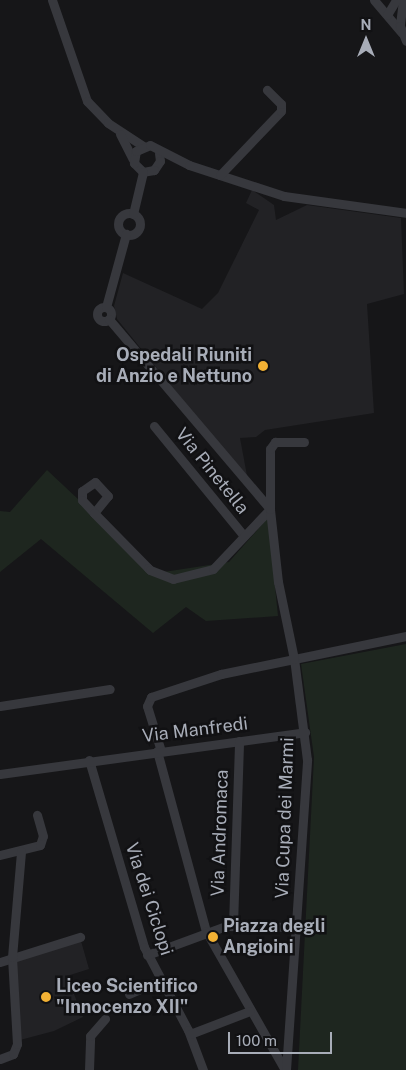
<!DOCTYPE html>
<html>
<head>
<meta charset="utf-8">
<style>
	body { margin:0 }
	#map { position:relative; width:406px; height:1070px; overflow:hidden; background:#161618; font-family:"Public Sans",sans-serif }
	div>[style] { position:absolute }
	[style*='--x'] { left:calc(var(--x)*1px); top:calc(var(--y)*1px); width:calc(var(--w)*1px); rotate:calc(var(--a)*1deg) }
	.built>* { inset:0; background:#222225 }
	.green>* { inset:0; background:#1e261f }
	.minor>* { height:9px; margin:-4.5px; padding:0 4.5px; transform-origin:4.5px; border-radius:4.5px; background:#37383d }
	.minor>.ring { margin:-4.5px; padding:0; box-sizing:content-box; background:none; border:9px solid #37383d; border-radius:50% }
	.dots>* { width:14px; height:14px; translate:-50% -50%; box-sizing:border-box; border:2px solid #111113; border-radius:50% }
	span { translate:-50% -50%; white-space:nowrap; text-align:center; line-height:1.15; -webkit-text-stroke:5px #111113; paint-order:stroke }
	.poi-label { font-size:18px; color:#a8adb8; font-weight:700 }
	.right { translate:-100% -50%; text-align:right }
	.left { translate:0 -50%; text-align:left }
	.street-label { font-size:18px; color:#a8adb8 }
	.north { position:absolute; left:341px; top:15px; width:50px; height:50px; -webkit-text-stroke:4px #111113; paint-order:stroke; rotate:0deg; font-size:14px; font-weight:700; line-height:20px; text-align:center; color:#a8adb8 }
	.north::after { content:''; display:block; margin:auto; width:18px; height:22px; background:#a8adb8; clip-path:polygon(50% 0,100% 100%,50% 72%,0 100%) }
	.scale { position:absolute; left:228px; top:1032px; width:104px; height:22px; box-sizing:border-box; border:2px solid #a8adb8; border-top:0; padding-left:6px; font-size:15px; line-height:18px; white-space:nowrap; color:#a8adb8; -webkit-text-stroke:4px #111113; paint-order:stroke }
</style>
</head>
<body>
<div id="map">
	<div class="built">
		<div style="clip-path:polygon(252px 190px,274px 205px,276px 220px,307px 205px,401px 218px,404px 294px,367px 304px,374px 413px,265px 430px,256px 437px,240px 438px,248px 481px,117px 319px,114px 306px,123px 273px,202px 309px,218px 293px,259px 210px,246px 203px)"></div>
		<div style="clip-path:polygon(81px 941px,89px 969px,67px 976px,83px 1017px,54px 1031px,20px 1040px,14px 960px)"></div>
	</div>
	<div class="green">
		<div style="clip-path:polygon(47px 470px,157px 573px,229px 562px,268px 518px,278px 616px,206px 621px,186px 607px,153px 633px,41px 539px,0 572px,0 511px,10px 512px)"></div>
		<div style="clip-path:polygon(406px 644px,406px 1070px,298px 1070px,314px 757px,301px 664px)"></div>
	</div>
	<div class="minor">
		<div style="--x:52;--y:0;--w:107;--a:70.9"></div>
		<div style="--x:87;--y:101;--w:30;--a:46"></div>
		<div style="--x:108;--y:123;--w:42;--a:33.3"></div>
		<div style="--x:374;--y:0;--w:43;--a:49.7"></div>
		<div style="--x:403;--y:0;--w:26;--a:97"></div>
		<div style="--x:400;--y:26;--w:16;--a:68"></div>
		<div style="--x:387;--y:15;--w:17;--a:-59"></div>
		<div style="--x:120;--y:134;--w:28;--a:63"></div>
		<div style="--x:159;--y:153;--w:8;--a:83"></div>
		<div style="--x:160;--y:161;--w:11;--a:124"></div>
		<div style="--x:154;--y:170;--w:11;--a:170"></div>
		<div style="--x:143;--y:172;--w:13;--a:-135"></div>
		<div style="--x:134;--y:163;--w:12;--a:-81"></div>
		<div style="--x:136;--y:151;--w:15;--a:-23"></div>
		<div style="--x:150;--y:145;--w:44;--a:27.1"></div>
		<div style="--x:189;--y:165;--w:100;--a:18.1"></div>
		<div style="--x:284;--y:196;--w:123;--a:7.9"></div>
		<div style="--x:220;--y:175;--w:88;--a:-46.4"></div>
		<div style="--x:281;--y:111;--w:7;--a:-90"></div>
		<div style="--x:281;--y:104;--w:20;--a:-135"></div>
		<div class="ring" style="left:118px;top:213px;width:13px;height:13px"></div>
		<div style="--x:133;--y:214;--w:43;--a:-76.6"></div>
		<div class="ring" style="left:97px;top:307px;width:5px;height:5px"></div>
		<div style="--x:106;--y:307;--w:76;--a:-74.7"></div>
		<div style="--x:154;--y:426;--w:142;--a:50.7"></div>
		<div style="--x:94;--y:513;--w:22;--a:-51"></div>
		<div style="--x:108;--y:496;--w:19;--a:-133"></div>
		<div style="--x:95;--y:482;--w:16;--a:145"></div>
		<div style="--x:82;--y:491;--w:9;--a:90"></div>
		<div style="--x:82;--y:500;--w:18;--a:47"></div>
		<div style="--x:94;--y:513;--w:77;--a:45.5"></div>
		<div style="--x:148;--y:568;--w:3;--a:45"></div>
		<div style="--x:150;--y:570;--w:25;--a:21"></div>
		<div style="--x:173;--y:579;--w:41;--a:-14"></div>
		<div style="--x:213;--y:569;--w:83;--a:-46.5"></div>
		<div style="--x:270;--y:509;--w:249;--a:-130.3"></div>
		<div style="--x:0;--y:706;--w:111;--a:-8.8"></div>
		<div style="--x:157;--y:751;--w:187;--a:74.8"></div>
		<div style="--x:206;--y:931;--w:160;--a:60.4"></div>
		<div style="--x:161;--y:751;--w:47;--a:-107.3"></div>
		<div style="--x:147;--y:706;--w:10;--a:-66"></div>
		<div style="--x:151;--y:697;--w:74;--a:-18.2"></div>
		<div style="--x:221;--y:674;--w:189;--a:-11.6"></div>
		<div style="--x:89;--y:760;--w:195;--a:73.6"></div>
		<div style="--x:144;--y:947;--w:94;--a:62.1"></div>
		<div style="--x:188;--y:1030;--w:43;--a:69.4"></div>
		<div style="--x:0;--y:774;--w:308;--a:-7.8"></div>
		<div style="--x:0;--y:855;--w:41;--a:-14"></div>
		<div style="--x:40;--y:845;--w:9;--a:-72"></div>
		<div style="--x:43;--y:836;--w:22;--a:-106"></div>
		<div style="--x:233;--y:925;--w:184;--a:-88.1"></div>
		<div style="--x:147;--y:955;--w:84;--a:-20.2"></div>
		<div style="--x:226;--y:926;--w:71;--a:0.8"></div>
		<div style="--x:0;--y:962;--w:84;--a:-17.4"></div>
		<div style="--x:129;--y:994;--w:35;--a:-24"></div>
		<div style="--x:190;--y:1034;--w:64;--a:-21"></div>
		<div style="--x:0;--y:1059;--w:14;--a:-21"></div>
		<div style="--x:13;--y:1054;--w:11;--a:-68"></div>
		<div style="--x:17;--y:1044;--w:87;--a:-93.3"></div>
		<div style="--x:12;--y:957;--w:106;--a:-85.1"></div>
		<div style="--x:89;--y:1070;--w:34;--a:-88"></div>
		<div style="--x:90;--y:1036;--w:23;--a:-49"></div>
		<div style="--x:286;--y:1070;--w:311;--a:-86.1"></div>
		<div style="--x:307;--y:760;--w:102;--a:-97.3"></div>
		<div style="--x:294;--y:659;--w:79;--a:-101.7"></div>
		<div style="--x:278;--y:582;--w:73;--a:-96.3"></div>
		<div style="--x:270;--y:509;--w:60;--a:-90"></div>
		<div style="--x:270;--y:449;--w:9;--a:-54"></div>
		<div style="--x:275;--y:442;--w:29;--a:0"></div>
	</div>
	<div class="dots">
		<div style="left:263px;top:366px;background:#f2b134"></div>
		<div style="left:213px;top:937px;background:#f2b134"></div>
		<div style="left:46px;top:997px;background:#f2b134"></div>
	</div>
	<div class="poi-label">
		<span class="right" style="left:252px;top:366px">Ospedali Riuniti<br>di Anzio e Nettuno</span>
		<span class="left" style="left:223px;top:937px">Piazza degli<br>Angioini</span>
		<span class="left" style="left:56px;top:997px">Liceo Scientifico<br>"Innocenzo XII"</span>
	</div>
	<div class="street-label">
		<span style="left:212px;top:471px;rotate:51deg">Via Pinetella</span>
		<span style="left:195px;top:730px;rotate:-7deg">Via Manfredi</span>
		<span style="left:285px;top:818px;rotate:-88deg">Via Cupa dei Marmi</span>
		<span style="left:220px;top:833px;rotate:-88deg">Via Andromaca</span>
		<span style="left:149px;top:899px;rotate:72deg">Via dei Ciclopi</span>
	</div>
	<div class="north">N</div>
	<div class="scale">100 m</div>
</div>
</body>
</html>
